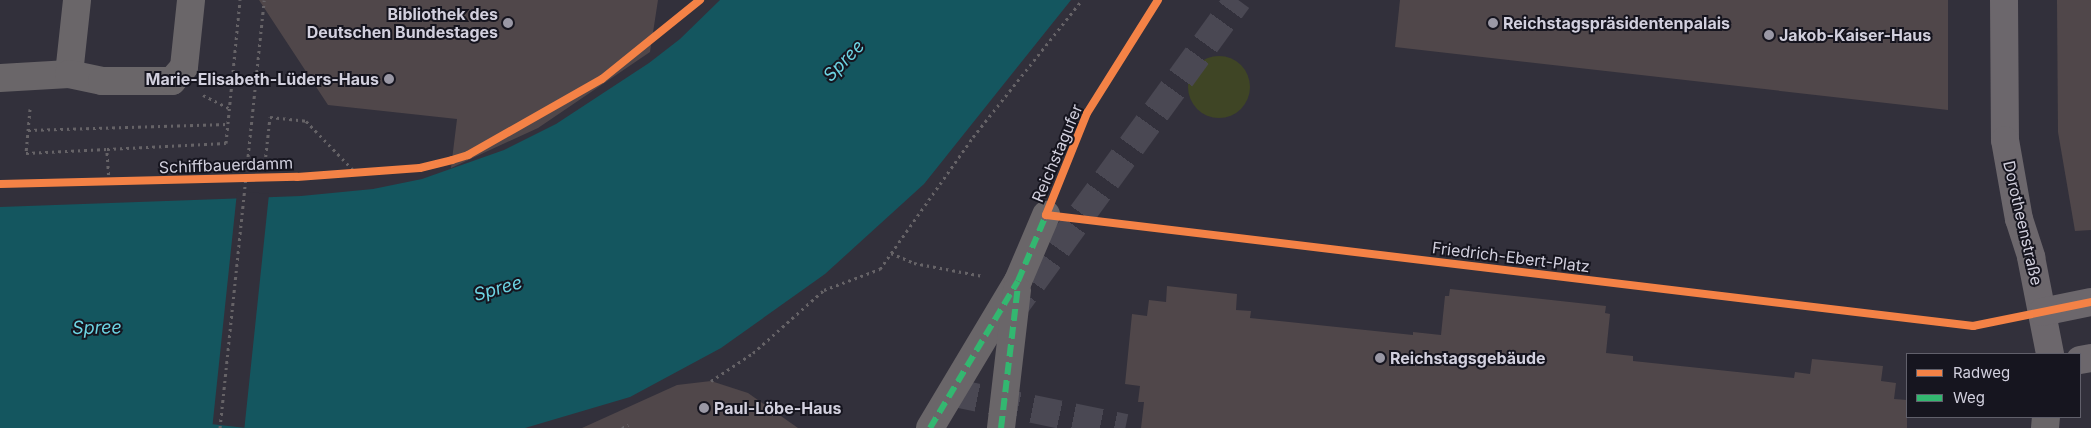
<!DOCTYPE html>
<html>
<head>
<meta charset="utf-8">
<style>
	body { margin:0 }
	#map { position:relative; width:2091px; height:428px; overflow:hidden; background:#32303b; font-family:Inter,sans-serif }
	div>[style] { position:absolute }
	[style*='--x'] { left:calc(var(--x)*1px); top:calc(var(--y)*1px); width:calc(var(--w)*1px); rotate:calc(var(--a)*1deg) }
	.green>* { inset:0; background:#3f4525 }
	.round { border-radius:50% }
	.water>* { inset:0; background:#14565f }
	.pier>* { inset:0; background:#32303b; transform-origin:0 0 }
	.building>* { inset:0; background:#50474a }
	.minor-tunnel>* { height:28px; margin-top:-14px; transform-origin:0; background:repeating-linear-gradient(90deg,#4a4853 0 28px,transparent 0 42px) }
	.path>* { height:3px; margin-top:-1.5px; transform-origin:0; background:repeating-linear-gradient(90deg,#666367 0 2.5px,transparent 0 6.5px) }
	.minor>* { height:28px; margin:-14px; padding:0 14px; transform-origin:14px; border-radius:14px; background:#6a6669 }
	.major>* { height:28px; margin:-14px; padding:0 14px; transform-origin:14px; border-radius:14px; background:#6c676c }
	.path-bridge>* { height:3px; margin-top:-1.5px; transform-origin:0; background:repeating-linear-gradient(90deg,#666367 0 2.5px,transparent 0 6.5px) }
	.quiet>* { height:6px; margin-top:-3px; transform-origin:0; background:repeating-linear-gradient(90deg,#33b770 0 12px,transparent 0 18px) }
	.cycleway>* { height:8px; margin:-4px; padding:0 4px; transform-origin:4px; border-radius:4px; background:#f48246 }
	.dots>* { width:14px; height:14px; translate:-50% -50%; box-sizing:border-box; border:2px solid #16151f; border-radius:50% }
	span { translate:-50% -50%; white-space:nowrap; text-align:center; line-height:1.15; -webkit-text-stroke:4px #16151f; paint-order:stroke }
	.poi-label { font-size:16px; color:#d2d0de; font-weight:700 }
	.right { translate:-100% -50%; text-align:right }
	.left { translate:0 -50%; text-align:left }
	.street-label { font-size:16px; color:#d2d0de }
	.water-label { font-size:18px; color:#6dd4e3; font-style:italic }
	.legend { position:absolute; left:1906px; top:353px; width:175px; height:65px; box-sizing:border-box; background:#16151f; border:1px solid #61606b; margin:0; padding:6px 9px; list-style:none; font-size:15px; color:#d2d0de }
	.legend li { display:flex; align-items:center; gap:10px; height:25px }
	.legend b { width:25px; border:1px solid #61606b }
</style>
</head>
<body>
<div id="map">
	<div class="green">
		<div class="round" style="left:1188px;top:56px;width:62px;height:62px"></div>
	</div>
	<div class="water">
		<div style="clip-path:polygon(720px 0,1071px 0,924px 184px,825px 274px,721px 348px,630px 397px,525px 428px,0 428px,0 207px,301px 196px,373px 189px,422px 179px,504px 150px,556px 124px,649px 63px,680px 39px)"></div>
	</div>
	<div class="pier">
		<div style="left:269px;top:194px;width:235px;height:32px;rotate:96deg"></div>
	</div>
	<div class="building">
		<div style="clip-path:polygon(259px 0,658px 0,650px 52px,538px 128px,451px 168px,457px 119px,328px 105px)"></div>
		<div style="clip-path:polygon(1400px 0,1948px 0,1948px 110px,1395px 47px)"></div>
		<div style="clip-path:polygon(2057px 0,2091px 0,2091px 230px,2075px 231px,2058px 132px)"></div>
		<div style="clip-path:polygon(1167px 286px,1237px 294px,1236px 310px,1251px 311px,1250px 318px,1413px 335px,1413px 332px,1441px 335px,1445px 296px,1449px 296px,1450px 289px,1606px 306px,1605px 313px,1610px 314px,1606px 353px,1633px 356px,1633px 361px,1794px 378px,1795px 372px,1810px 374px,1812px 359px,1883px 366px,1881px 381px,1896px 383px,1894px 399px,1907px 400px,1907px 428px,1141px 428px,1144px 402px,1138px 402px,1140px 386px,1125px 384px,1132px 314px,1147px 316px,1149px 300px,1166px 302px)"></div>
		<div style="clip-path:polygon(711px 381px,748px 393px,798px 428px,582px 428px,677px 385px)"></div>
	</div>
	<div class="minor-tunnel">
		<div style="--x:1008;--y:316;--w:391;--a:-54"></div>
		<div style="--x:950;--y:392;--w:179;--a:11.6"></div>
	</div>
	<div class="path">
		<div style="--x:653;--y:37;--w:60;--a:-38.2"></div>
		<div style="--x:203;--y:95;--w:29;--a:27"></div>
		<div style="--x:30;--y:109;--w:44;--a:95.2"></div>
		<div style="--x:26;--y:153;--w:81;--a:-2.8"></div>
		<div style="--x:28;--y:130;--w:200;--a:-1.7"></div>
		<div style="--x:247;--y:165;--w:18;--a:-6"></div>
		<div style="--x:265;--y:163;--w:46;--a:-83.8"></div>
		<div style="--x:270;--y:117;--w:36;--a:6"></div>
		<div style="--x:306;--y:121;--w:74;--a:46.1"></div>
		<div style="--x:109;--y:181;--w:32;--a:-94"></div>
		<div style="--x:107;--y:149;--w:119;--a:-2.9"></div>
		<div style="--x:226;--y:143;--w:144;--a:-84.4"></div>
		<div style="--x:0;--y:184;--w:297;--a:-1.4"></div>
		<div style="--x:297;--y:177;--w:123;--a:-4.2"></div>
		<div style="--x:420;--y:168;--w:33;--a:-14"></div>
		<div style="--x:1057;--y:186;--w:79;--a:-67.7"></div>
		<div style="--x:1087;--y:113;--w:133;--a:-57.9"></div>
		<div style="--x:1078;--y:219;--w:901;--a:6.82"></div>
		<div style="--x:891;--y:253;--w:25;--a:23"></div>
		<div style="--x:914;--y:263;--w:70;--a:10.7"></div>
		<div style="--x:711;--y:381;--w:50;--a:-33.7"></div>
		<div style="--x:753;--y:353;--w:95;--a:-41.6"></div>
		<div style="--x:824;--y:290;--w:60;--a:-20.6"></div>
		<div style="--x:880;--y:269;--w:161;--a:-54.8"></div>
		<div style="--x:973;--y:137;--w:175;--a:-51.5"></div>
		<div style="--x:622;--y:428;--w:7;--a:-27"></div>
	</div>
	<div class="minor">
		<div style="--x:69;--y:74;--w:74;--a:-83.8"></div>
		<div style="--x:0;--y:78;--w:69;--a:-3.3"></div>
		<div style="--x:69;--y:74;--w:34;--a:12"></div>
		<div style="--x:102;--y:81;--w:70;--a:0"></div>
		<div style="--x:172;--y:81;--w:18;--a:-49"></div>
		<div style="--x:184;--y:67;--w:67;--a:-84"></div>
		<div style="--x:930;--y:428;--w:171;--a:-59.1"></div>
		<div style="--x:1018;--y:281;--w:72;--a:-67"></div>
		<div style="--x:1001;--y:428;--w:139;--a:-83.4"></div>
		<div style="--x:2045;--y:428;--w:11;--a:-85"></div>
	</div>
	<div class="major">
		<div style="--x:2004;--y:0;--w:140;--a:89.6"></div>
		<div style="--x:2005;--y:140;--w:80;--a:80"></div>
		<div style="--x:2019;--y:219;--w:40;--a:72"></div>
		<div style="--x:2031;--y:257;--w:99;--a:78.9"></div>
		<div style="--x:2042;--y:312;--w:50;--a:-11.5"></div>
		<div style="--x:2080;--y:360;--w:11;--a:-10"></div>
	</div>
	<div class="path-bridge">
		<div style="--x:220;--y:428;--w:430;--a:-84.1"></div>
	</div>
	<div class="quiet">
		<div style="--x:930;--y:428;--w:171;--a:-59.1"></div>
		<div style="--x:1018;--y:281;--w:72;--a:-67"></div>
		<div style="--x:1001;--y:428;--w:143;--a:-83.2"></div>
	</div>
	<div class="cycleway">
		<div style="--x:1158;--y:0;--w:133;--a:122.1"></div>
		<div style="--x:1087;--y:113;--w:110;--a:111.9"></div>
		<div style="--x:1046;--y:215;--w:934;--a:6.83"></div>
		<div style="--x:1973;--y:326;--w:120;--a:-11.5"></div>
		<div style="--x:0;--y:184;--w:297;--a:-1.4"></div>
		<div style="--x:297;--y:177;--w:123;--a:-4.2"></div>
		<div style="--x:420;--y:168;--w:33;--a:-14"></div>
		<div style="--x:452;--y:160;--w:17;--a:-17"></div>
		<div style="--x:468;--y:155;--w:154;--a:-29.6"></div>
		<div style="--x:602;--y:79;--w:126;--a:-38.9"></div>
	</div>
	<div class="dots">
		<div style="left:508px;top:23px;background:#9a98a5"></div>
		<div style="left:1493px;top:23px;background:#9a98a5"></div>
		<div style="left:1769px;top:35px;background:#9a98a5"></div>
		<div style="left:389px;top:79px;background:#9a98a5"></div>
		<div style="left:1380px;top:358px;background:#9a98a5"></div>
		<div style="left:704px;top:408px;background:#9a98a5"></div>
	</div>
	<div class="poi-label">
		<span class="right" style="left:498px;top:23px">Bibliothek des<br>Deutschen Bundestages</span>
		<span class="left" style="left:1503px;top:23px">Reichstagspräsidentenpalais</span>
		<span class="left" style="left:1779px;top:35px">Jakob-Kaiser-Haus</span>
		<span class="right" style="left:379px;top:79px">Marie-Elisabeth-Lüders-Haus</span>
		<span class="left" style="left:1390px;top:358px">Reichstagsgebäude</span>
		<span class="left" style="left:714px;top:408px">Paul-Löbe-Haus</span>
	</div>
	<div class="street-label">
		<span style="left:1057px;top:153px;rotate:-67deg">Reichstagufer</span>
		<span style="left:226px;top:165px;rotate:-2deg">Schiffbauerdamm</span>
		<span style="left:2023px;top:223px;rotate:77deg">Dorotheenstraße</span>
		<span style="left:1511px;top:257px;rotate:7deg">Friedrich-Ebert-Platz</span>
	</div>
	<div class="water-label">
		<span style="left:844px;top:61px;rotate:-46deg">Spree</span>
		<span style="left:498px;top:289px;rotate:-16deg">Spree</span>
		<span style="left:97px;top:328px;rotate:-1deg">Spree</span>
	</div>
	<ul class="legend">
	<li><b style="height:6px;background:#f48246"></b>Radweg</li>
	<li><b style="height:6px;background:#33b770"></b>Weg</li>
	</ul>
</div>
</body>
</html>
